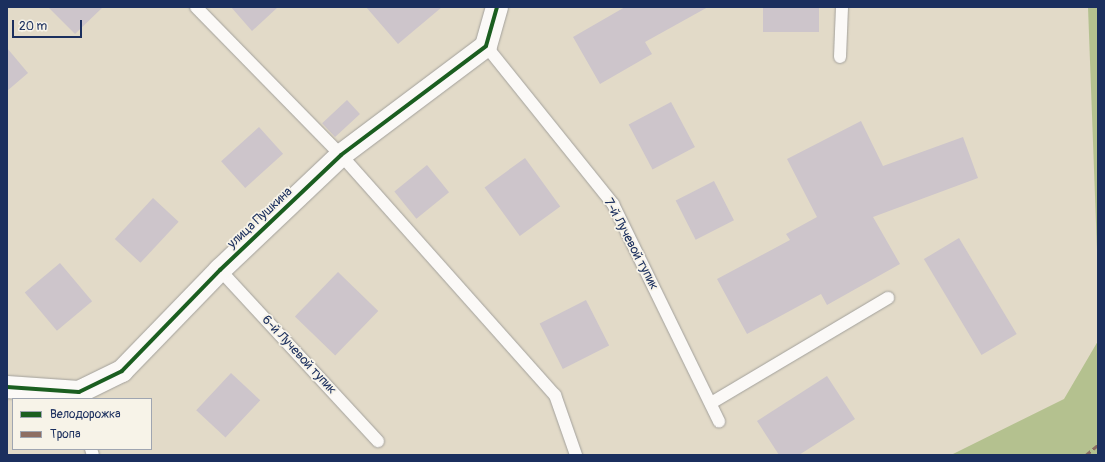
<!DOCTYPE html>
<html>
<head>
<meta charset="utf-8">
<style>
	body { margin:0 }
	#map { position:relative; width:1105px; height:462px; overflow:hidden; background:#e2dac8; font-family:Pangolin,sans-serif }
	div>[style] { position:absolute }
	[style*='--x'] { left:calc(var(--x)*1px); top:calc(var(--y)*1px); width:calc(var(--w)*1px); rotate:calc(var(--a)*1deg) }
	.forest>* { inset:0; background:#b4c18f }
	.building>* { inset:0; background:#cdc5cb; transform-origin:0 0 }
	.roads { filter:drop-shadow(0 0 1px #a2a09b) drop-shadow(0 0 1px #a2a09b) }
	.service>* { height:12px; margin:-6px; padding:0 6px; transform-origin:6px; border-radius:6px; background:#fbf9f7 }
	.minor>* { height:22px; margin:-11px; padding:0 11px; transform-origin:11px; border-radius:11px; background:#fbf9f7 }
	.quiet>* { height:3px; margin-top:-1.5px; transform-origin:0; background:repeating-linear-gradient(90deg,#8d6e63 0 6px,transparent 0 9px) }
	.cycleway>* { height:4px; margin:-2px; padding:0 2px; transform-origin:2px; border-radius:2px; background:#1b5e20 }
	span { translate:-50% -50%; white-space:nowrap; text-align:center; line-height:1.15; -webkit-text-stroke:3.5px #f7f3e8; paint-order:stroke }
	.street-label { font-size:13px; color:#1b2f5e }
	.frame { position:absolute; inset:0; border:8px solid #1b2f5e; pointer-events:none }
	.legend { position:absolute; left:12px; top:398px; width:140px; height:52px; box-sizing:border-box; background:#f7f3e8; border:1px solid #9fa5b1; margin:0; padding:5px 7px; list-style:none; font-size:12px; color:#1b2f5e }
	.legend li { display:flex; align-items:center; gap:8px; height:20px }
	.legend b { width:20px; border:1px solid #9fa5b1 }
	.scale { position:absolute; left:12px; top:20px; width:70px; height:18px; box-sizing:border-box; border:2px solid #1b2f5e; border-top:0; padding-left:5px; font-size:12px; line-height:14px; white-space:nowrap; color:#1b2f5e; -webkit-text-stroke:3px #f7f3e8; paint-order:stroke }
</style>
</head>
<body>
<div id="map">
	<div class="forest">
		<div style="clip-path:polygon(1088px 7px,1098px 7px,1098px 277px)"></div>
		<div style="clip-path:polygon(1098px 341px,1098px 455px,951px 455px,1064px 399px)"></div>
	</div>
	<div class="building">
		<div style="clip-path:polygon(48px 7px,103px 7px,75px 34px)"></div>
		<div style="clip-path:polygon(231px 7px,278px 7px,252px 31px)"></div>
		<div style="clip-path:polygon(366px 7px,442px 7px,398px 44px)"></div>
		<div style="clip-path:polygon(625px 7px,708px 7px,645px 42px,652px 54px,600px 84px,573px 37px)"></div>
		<div style="left:763px;top:7px;width:56px;height:25px"></div>
		<div style="clip-path:polygon(7px 48px,28px 73px,7px 91px)"></div>
		<div style="left:347px;top:100px;width:19px;height:34px;rotate:47deg"></div>
		<div style="left:671px;top:102px;width:51px;height:48px;rotate:62deg"></div>
		<div style="clip-path:polygon(861px 121px,883px 166px,963px 137px,978px 178px,873px 217px,900px 264px,827px 305px,821px 294px,747px 334px,717px 279px,790px 240px,786px 234px,817px 217px,787px 159px)"></div>
		<div style="left:259px;top:127px;width:36px;height:51px;rotate:48deg"></div>
		<div style="left:525px;top:158px;width:60px;height:50px;rotate:54deg"></div>
		<div style="left:427px;top:165px;width:35px;height:42px;rotate:51deg"></div>
		<div style="left:714px;top:181px;width:44px;height:43px;rotate:63deg"></div>
		<div style="left:153px;top:198px;width:35px;height:56px;rotate:43deg"></div>
		<div style="left:959px;top:238px;width:112px;height:41px;rotate:59deg"></div>
		<div style="left:60px;top:263px;width:50px;height:46px;rotate:50deg"></div>
		<div style="left:338px;top:272px;width:56px;height:62px;rotate:44deg"></div>
		<div style="left:586px;top:300px;width:51px;height:52px;rotate:63deg"></div>
		<div style="left:231px;top:373px;width:40px;height:51px;rotate:43deg"></div>
		<div style="clip-path:polygon(827px 376px,855px 419px,799px 455px,779px 455px,757px 421px)"></div>
	</div>
	<div class="roads">
		<div class="service">
			<div style="--x:196;--y:7;--w:207;--a:45.6"></div>
			<div style="--x:341;--y:155;--w:322;--a:48.3"></div>
			<div style="--x:555;--y:395;--w:64;--a:70.7"></div>
			<div style="--x:486;--y:46;--w:203;--a:51.2"></div>
			<div style="--x:613;--y:204;--w:242;--a:64"></div>
			<div style="--x:840;--y:57;--w:50;--a:-87.7"></div>
			<div style="--x:220;--y:270;--w:233;--a:47.3"></div>
			<div style="--x:711;--y:403;--w:206;--a:-30.7"></div>
			<div style="--x:91;--y:449;--w:6;--a:72"></div>
		</div>
		<div class="minor">
			<div style="--x:7;--y:387;--w:72;--a:4"></div>
			<div style="--x:79;--y:392;--w:48;--a:-26"></div>
			<div style="--x:122;--y:371;--w:141;--a:-45.9"></div>
			<div style="--x:220;--y:270;--w:167;--a:-43.5"></div>
			<div style="--x:341;--y:155;--w:181;--a:-36.9"></div>
			<div style="--x:486;--y:46;--w:41;--a:-74.2"></div>
		</div>
	</div>
	<div class="quiet">
		<div style="--x:1086;--y:455;--w:16;--a:-40"></div>
	</div>
	<div class="cycleway">
		<div style="--x:7;--y:387;--w:72;--a:4"></div>
		<div style="--x:79;--y:392;--w:48;--a:-26"></div>
		<div style="--x:122;--y:371;--w:141;--a:-45.9"></div>
		<div style="--x:220;--y:270;--w:167;--a:-43.5"></div>
		<div style="--x:341;--y:155;--w:181;--a:-36.9"></div>
		<div style="--x:486;--y:46;--w:41;--a:-74.2"></div>
	</div>
	<div class="street-label">
		<span style="left:260px;top:218px;rotate:-43deg">улица Пушкина</span>
		<span style="left:631px;top:244px;rotate:62deg">7-й Лучевой тупик</span>
		<span style="left:299px;top:355px;rotate:47deg">6-й Лучевой тупик</span>
	</div>
	<div class="frame"></div>
	<ul class="legend">
	<li><b style="height:5px;background:#1b5e20"></b>Велодорожка</li>
	<li><b style="height:5px;background:#8d6e63"></b>Тропа</li>
	</ul>
	<div class="scale">20 m</div>
</div>
</body>
</html>
